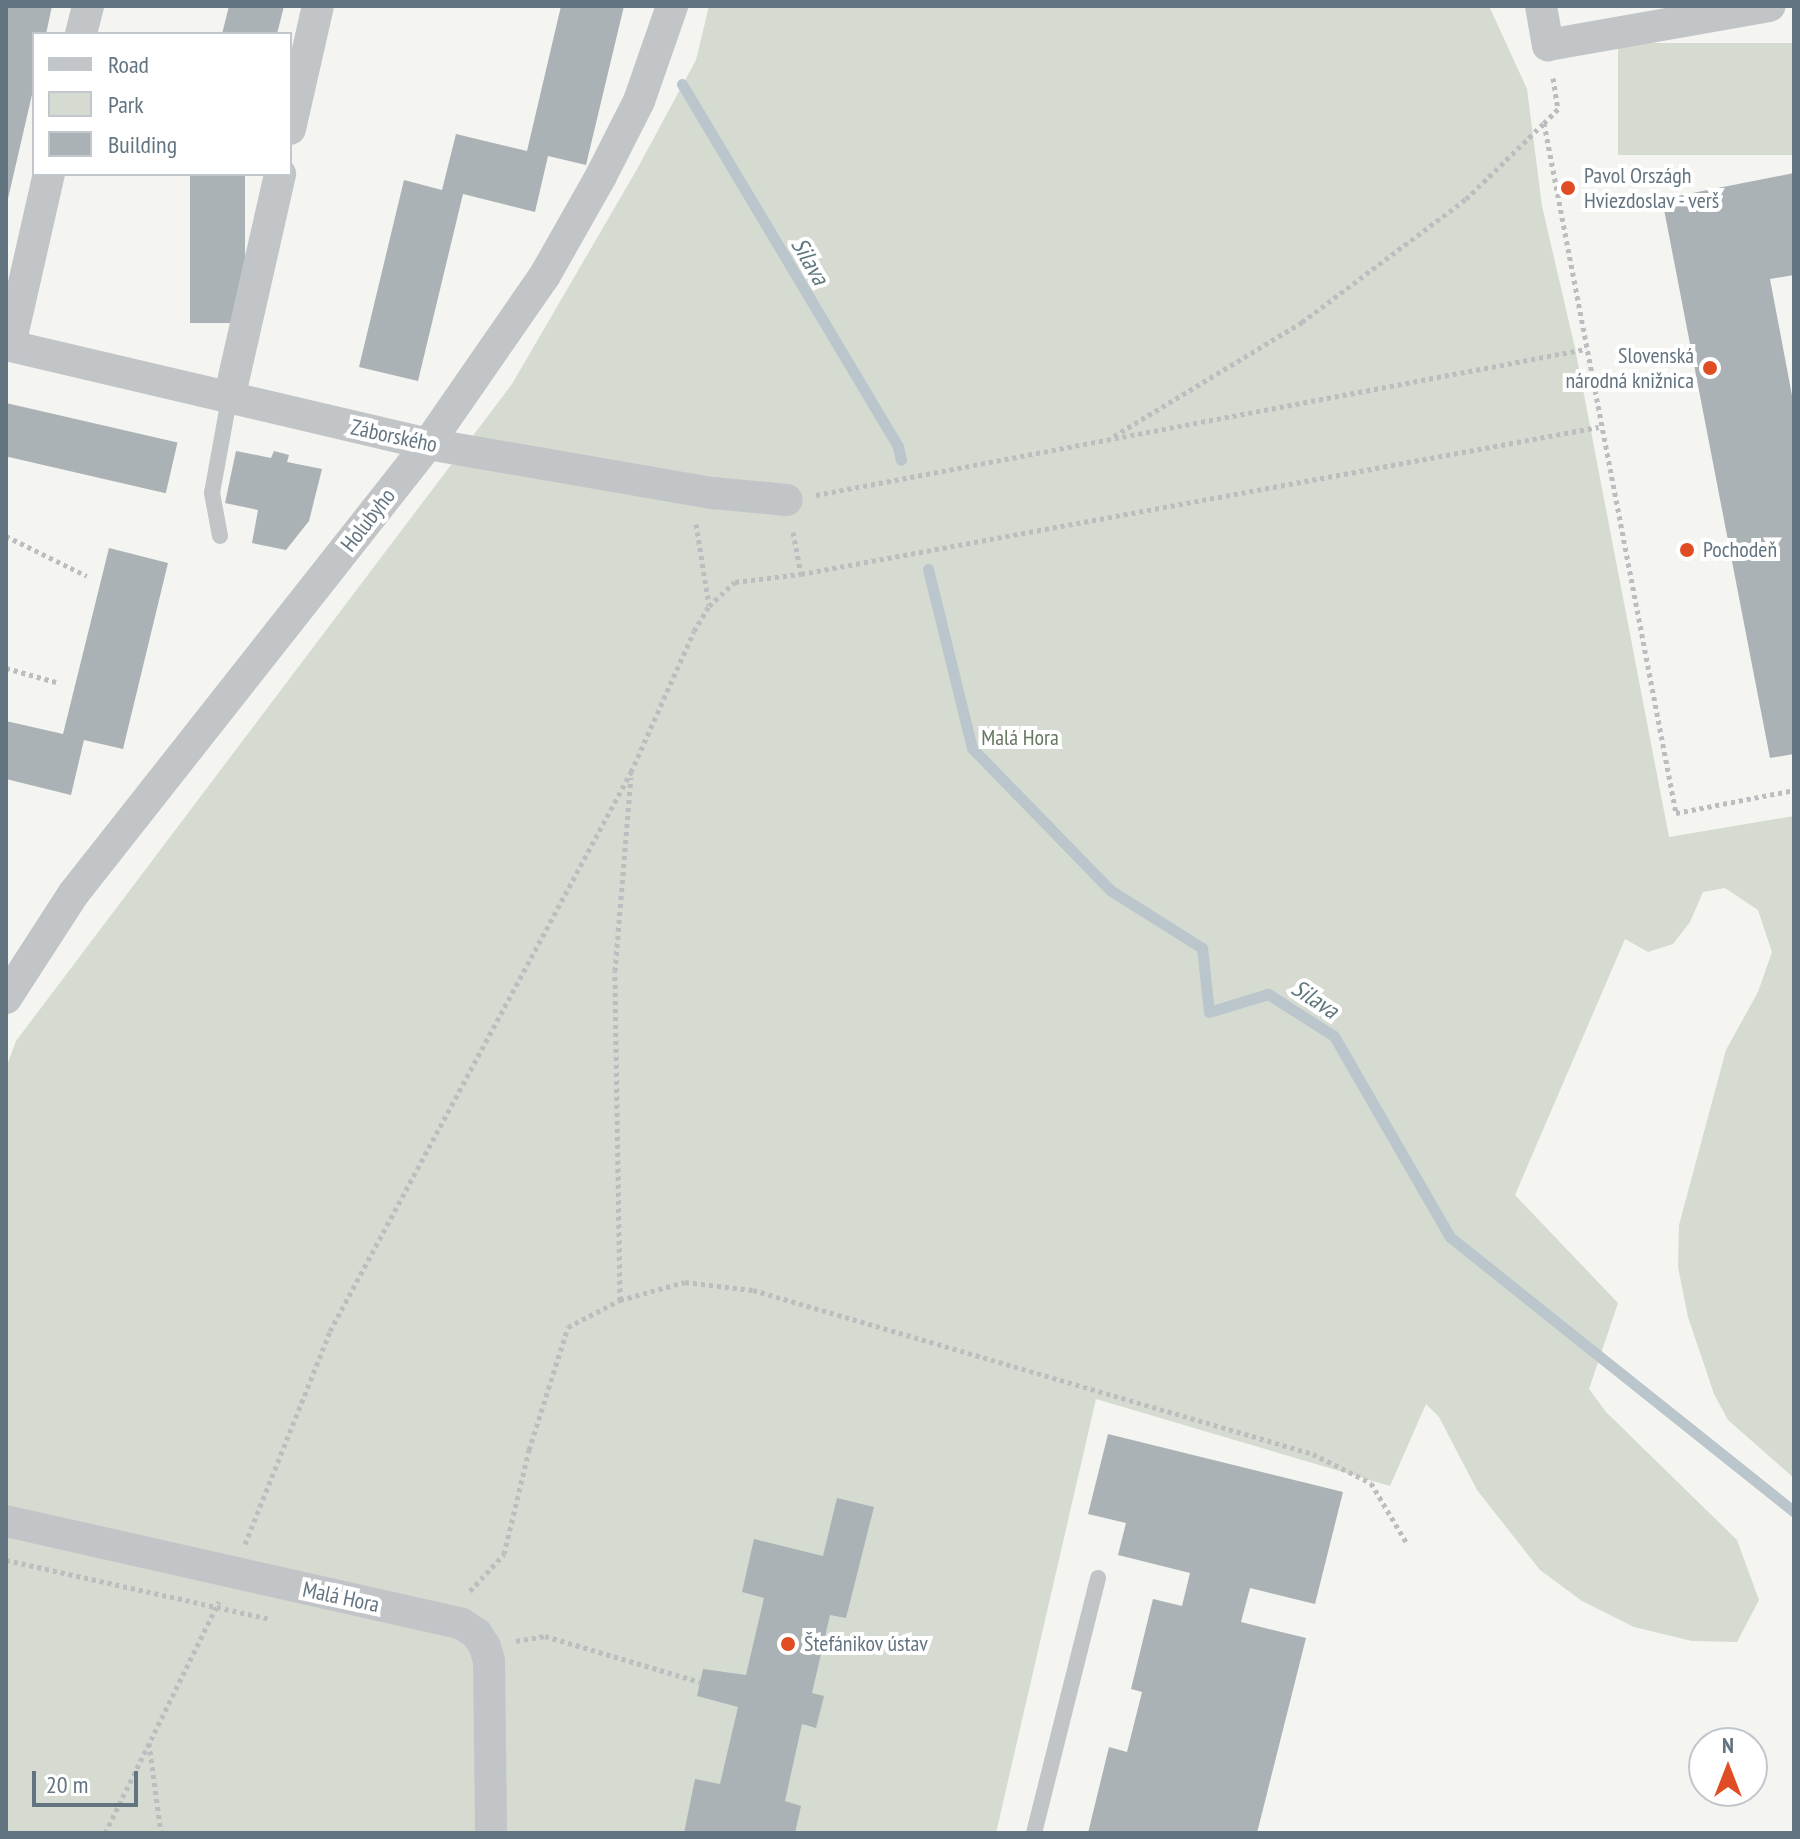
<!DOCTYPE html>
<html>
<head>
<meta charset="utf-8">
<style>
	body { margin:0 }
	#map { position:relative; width:1800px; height:1839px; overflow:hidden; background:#f4f4f0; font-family:"PT Sans Narrow",sans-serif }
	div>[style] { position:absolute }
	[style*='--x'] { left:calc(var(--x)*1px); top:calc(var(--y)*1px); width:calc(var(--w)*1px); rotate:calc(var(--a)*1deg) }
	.green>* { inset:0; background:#d5dbd1; transform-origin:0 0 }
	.stream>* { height:11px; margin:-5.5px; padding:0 5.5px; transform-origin:5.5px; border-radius:5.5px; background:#bac6cb }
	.building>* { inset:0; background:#aab2b6; transform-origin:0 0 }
	.path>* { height:5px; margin-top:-2.5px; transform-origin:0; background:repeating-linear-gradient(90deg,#bbbdbf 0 4px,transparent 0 8px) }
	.lane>* { height:16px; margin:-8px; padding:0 8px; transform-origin:8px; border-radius:8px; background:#c1c5c8 }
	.street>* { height:32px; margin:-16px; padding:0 16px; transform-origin:16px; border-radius:16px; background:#c1c5c8 }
	.dots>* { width:22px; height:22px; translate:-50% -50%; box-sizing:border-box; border:4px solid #fff; border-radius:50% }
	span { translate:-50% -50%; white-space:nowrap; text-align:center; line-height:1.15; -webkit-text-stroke:8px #fff; paint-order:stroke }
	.poi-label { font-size:22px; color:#637481 }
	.left { translate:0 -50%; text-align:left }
	.right { translate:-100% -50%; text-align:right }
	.street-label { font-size:22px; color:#637481 }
	.park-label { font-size:22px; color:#677862 }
	.water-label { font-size:24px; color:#5f777f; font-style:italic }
	.frame { position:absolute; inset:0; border:8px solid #637481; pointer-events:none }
	.legend { position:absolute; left:32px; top:32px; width:260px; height:144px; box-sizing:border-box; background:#fff; border:2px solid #c1c7cd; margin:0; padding:10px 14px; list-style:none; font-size:24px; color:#637481 }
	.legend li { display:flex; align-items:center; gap:16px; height:40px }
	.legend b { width:40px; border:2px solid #c1c7cd }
	.north { position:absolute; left:1688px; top:1727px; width:80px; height:80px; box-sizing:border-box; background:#fff; border:2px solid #c1c7cd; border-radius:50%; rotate:0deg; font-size:22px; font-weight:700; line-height:32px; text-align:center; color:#637481 }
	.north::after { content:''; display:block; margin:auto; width:28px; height:36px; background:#e04c24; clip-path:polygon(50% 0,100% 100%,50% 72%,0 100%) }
	.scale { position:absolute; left:32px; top:1771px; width:106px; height:36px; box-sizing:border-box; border:4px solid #637481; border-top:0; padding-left:10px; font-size:24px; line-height:28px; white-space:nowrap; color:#637481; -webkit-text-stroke:6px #fff; paint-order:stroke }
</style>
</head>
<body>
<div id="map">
	<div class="green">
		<div style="clip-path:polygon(709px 6px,1489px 6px,1527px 89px,1542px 206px,1575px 348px,1669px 837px,1794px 816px,1794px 1478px,1728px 1420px,1714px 1394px,1688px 1317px,1678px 1267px,1679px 1225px,1726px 1050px,1758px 992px,1772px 952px,1758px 910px,1725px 888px,1703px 892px,1690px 922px,1673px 944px,1648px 952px,1625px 939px,1515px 1195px,1618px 1303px,1589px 1389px,1606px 1412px,1737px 1540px,1759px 1600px,1737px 1642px,1692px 1641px,1634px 1627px,1582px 1601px,1540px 1570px,1477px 1490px,1439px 1417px,1426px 1404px,1390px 1486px,1096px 1399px,996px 1833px,6px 1833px,6px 1068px,16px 1041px,512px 384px,636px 171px,696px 60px)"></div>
		<div style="left:1794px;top:43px;width:112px;height:176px;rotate:90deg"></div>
	</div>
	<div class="stream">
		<div style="--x:682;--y:84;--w:422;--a:59.2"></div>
		<div style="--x:898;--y:447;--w:13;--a:77"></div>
		<div style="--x:928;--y:569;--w:184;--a:76.2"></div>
		<div style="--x:972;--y:748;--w:198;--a:45.8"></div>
		<div style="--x:1110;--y:890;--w:109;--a:32.2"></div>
		<div style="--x:1202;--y:948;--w:64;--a:83.8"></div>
		<div style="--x:1209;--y:1012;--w:62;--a:-17"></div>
		<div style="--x:1268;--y:994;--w:78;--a:32.5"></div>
		<div style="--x:1334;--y:1036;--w:232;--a:60"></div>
		<div style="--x:1450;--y:1237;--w:440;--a:38.6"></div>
	</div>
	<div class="building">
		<div style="clip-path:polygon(6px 6px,52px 6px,46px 34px,34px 34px,34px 86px,7px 203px)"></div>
		<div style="clip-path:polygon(229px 6px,284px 6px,277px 34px,222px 34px)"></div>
		<div style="clip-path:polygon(561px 6px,624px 6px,586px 165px,548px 156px,535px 212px,463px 194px,418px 381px,359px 367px,404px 180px,442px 190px,456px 134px,527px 151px)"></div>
		<div style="clip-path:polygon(1794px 173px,1794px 275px,1770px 279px,1794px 406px,1794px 754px,1770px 758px,1662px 199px)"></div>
		<div style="left:190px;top:174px;width:55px;height:149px"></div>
		<div style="left:6px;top:403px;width:176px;height:52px;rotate:13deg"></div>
		<div style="clip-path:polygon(236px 451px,271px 458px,274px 451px,289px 455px,287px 462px,322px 469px,309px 521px,286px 550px,252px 543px,258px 510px,225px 503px)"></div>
		<div style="clip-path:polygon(109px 548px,168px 563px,123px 749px,84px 740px,71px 795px,6px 779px,6px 721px,63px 734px)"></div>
		<div style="clip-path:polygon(1108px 1434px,1343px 1492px,1315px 1604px,1250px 1588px,1241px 1622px,1306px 1638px,1257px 1833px,1088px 1833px,1109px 1747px,1127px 1752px,1142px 1692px,1131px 1689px,1153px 1599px,1182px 1606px,1190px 1573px,1118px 1555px,1126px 1523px,1088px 1514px)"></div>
		<div style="clip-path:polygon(837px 1498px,874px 1507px,846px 1618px,830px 1615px,812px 1693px,824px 1696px,816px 1728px,802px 1724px,785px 1801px,801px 1806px,795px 1833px,684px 1833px,695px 1779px,720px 1784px,738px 1707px,697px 1696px,703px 1669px,746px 1675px,764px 1598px,742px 1592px,754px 1539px,823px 1556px)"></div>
	</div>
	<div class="path">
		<div style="--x:1553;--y:78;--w:31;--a:81"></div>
		<div style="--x:1558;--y:109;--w:20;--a:135"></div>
		<div style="--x:1544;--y:123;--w:703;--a:79.17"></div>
		<div style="--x:1676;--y:813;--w:120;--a:-11"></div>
		<div style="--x:1114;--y:436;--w:220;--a:-31.2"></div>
		<div style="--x:1302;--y:322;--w:205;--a:-36.9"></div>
		<div style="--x:1466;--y:199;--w:109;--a:-44.3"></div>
		<div style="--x:816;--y:495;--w:784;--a:-10.74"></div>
		<div style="--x:696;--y:524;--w:82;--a:80.9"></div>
		<div style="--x:793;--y:532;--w:43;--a:79.2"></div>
		<div style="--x:6;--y:536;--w:90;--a:26.3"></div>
		<div style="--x:6;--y:668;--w:52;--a:15.6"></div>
		<div style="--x:620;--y:1300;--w:329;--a:-90.9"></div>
		<div style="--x:615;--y:971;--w:194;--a:-85.3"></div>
		<div style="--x:245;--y:1544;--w:229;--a:-68.2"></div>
		<div style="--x:330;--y:1331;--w:635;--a:-61.7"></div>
		<div style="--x:631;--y:772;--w:154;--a:-65.9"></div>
		<div style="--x:694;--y:631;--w:29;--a:-59"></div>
		<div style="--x:709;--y:606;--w:35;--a:-43"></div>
		<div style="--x:735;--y:582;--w:66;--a:-6.9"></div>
		<div style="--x:801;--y:574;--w:811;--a:-10.44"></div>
		<div style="--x:6;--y:1560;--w:271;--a:12.6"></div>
		<div style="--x:470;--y:1591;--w:50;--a:-47.4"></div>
		<div style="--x:504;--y:1554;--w:107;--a:-76.5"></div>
		<div style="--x:529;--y:1450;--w:129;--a:-72.4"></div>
		<div style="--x:568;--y:1327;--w:59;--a:-27.4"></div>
		<div style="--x:620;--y:1300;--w:67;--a:-15.5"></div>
		<div style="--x:685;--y:1282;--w:68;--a:6.7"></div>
		<div style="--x:753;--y:1290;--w:584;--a:16.32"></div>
		<div style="--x:1313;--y:1454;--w:65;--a:26.6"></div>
		<div style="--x:1371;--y:1483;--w:69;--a:59.3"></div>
		<div style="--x:516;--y:1641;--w:29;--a:-10"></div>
		<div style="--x:545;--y:1636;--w:162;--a:16.5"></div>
		<div style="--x:149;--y:1743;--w:91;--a:82.4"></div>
		<div style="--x:105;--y:1833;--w:258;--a:-63.8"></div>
	</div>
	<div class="lane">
		<div style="--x:220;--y:536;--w:44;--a:-100.5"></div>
		<div style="--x:212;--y:493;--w:96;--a:-79.7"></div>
		<div style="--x:1034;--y:1833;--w:263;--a:-75.9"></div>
	</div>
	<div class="street">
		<div style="--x:1541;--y:6;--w:40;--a:80"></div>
		<div style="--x:1548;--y:45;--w:225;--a:-10"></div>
		<div style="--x:81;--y:34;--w:29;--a:-76"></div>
		<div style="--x:290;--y:129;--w:126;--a:-77.2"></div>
		<div style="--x:6;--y:345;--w:433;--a:13.2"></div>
		<div style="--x:428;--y:444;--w:289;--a:9.8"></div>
		<div style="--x:713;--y:493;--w:74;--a:5.4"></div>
		<div style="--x:10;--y:345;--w:175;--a:-77.2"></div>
		<div style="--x:229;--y:399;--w:231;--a:-77.2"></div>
		<div style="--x:6;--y:998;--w:125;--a:-57.1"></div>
		<div style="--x:74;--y:893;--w:572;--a:-51.75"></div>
		<div style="--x:428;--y:444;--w:206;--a:-55.3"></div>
		<div style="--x:545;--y:275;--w:114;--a:-60.5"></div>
		<div style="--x:601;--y:176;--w:84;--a:-63.1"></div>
		<div style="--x:639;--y:101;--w:101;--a:-70.8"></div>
		<div style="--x:6;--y:1521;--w:467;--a:12.7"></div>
		<div style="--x:462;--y:1624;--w:18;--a:34"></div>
		<div style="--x:477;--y:1634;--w:15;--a:58"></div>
		<div style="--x:485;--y:1647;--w:15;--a:74"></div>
		<div style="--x:489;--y:1661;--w:172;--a:89.3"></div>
	</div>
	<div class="dots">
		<div style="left:1568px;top:188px;background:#e04c24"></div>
		<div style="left:1710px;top:368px;background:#e04c24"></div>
		<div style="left:1687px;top:550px;background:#e04c24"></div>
		<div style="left:788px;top:1644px;background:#e04c24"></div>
	</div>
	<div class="poi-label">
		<span class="left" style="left:1584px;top:188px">Pavol Országh<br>Hviezdoslav - verš</span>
		<span class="right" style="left:1694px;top:368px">Slovenská<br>národná knižnica</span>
		<span class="left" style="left:1703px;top:550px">Pochodeň</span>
		<span class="left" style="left:804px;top:1644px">Štefánikov ústav</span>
	</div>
	<div class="street-label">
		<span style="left:394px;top:436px;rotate:12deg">Záborského</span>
		<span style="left:368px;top:520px;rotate:-52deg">Holubyho</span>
		<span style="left:341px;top:1597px;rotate:12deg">Malá Hora</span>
	</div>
	<div class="park-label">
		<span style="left:1020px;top:738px">Malá Hora</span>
	</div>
	<div class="water-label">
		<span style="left:810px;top:261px;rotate:60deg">Silava</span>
		<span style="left:1315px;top:999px;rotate:33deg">Silava</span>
	</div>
	<div class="frame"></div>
	<ul class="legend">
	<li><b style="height:10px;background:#c1c5c8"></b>Road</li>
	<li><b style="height:22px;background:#d5dbd1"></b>Park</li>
	<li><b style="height:22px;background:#aab2b6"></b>Building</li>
	</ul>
	<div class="north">N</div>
	<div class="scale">20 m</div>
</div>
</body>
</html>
